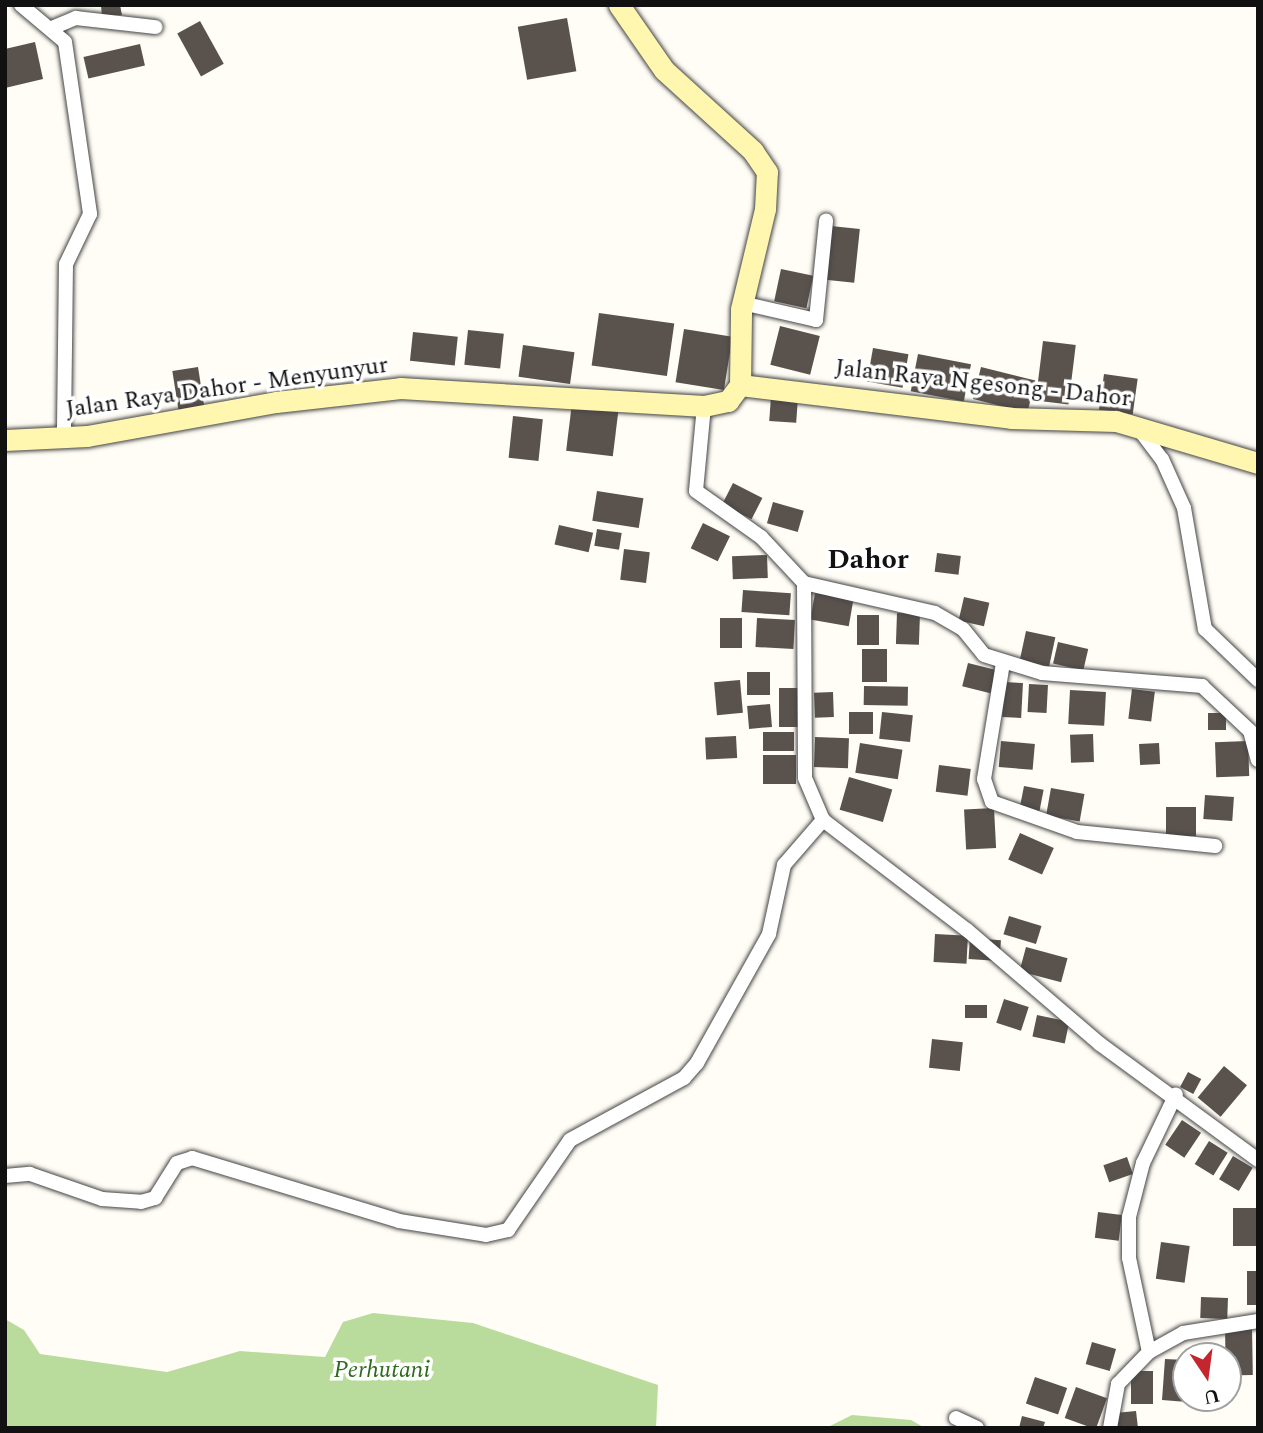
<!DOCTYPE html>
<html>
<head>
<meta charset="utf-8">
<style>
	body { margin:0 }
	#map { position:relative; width:1263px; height:1433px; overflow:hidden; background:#fffdf5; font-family:Spectral,serif }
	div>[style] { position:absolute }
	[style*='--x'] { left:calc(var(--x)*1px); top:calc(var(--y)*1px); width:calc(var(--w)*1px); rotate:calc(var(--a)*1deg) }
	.forest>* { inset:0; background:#b9dc9c }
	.building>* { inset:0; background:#5a524d; transform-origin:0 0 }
	.roads { filter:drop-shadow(0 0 2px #444) drop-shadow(0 0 2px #444) }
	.street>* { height:14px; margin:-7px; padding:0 7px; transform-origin:7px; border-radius:7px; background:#fff }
	.secondary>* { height:21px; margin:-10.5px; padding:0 10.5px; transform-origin:10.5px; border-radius:10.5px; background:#fff6b0 }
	span { translate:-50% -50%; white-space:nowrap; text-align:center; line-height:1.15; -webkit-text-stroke:7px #fff; paint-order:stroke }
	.street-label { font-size:24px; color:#111 }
	.park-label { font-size:24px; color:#2f6b1f; font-style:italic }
	.quarter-label { font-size:28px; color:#111; font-weight:700 }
	.frame { position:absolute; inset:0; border:7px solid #111; pointer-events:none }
	.north { position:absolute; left:1172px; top:1342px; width:70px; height:70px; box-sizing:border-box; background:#fff; border:2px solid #a0a0a0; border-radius:50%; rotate:167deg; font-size:19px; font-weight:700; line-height:28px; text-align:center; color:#111 }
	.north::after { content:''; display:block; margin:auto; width:24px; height:32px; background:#c4262e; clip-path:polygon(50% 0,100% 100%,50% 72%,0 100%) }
</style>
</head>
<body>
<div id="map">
	<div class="forest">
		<div style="clip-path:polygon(373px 1313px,473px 1323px,658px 1385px,656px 1428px,5px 1428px,5px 1319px,24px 1330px,40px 1354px,167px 1372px,240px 1351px,325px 1357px,343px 1322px)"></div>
		<div style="clip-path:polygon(852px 1415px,911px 1420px,925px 1428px,826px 1428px)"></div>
	</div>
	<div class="building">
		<div style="clip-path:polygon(101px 5px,120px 5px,122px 15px,102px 17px)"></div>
		<div style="left:567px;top:18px;width:54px;height:50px;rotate:80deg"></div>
		<div style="left:200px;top:21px;width:49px;height:26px;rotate:61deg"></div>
		<div style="clip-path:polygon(35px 42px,43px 79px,5px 88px,5px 49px)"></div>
		<div style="left:140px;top:44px;width:22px;height:58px;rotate:77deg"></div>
		<div style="left:831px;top:226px;width:29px;height:54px;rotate:6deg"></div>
		<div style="left:781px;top:269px;width:33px;height:33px;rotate:12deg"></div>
		<div style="left:599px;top:313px;width:76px;height:53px;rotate:8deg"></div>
		<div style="left:780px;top:326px;width:41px;height:40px;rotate:14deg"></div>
		<div style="left:684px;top:329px;width:49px;height:54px;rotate:9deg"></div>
		<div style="left:468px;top:330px;width:36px;height:35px;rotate:6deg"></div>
		<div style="left:413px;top:332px;width:45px;height:29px;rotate:6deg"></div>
		<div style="left:1043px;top:341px;width:33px;height:60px;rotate:7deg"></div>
		<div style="left:523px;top:345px;width:52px;height:32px;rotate:8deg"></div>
		<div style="left:873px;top:348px;width:36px;height:34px;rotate:10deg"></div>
		<div style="left:918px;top:354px;width:54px;height:38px;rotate:11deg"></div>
		<div style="left:198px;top:367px;width:43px;height:26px;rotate:81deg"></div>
		<div style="left:981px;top:367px;width:56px;height:33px;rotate:14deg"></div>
		<div style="left:1104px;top:374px;width:34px;height:36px;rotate:8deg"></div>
		<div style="left:771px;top:396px;width:27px;height:25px;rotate:4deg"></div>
		<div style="left:572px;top:403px;width:47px;height:48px;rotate:7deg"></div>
		<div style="left:513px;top:416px;width:30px;height:42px;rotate:6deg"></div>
		<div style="left:733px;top:483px;width:33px;height:24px;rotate:27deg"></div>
		<div style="left:597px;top:491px;width:47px;height:30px;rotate:9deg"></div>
		<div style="left:773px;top:502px;width:32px;height:22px;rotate:16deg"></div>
		<div style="left:703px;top:523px;width:30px;height:28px;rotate:26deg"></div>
		<div style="left:559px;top:525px;width:35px;height:20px;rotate:13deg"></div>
		<div style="left:597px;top:529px;width:25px;height:17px;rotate:9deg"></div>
		<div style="left:624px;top:549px;width:26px;height:31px;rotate:7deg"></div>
		<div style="left:937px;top:553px;width:24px;height:19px;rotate:7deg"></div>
		<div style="left:767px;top:555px;width:23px;height:35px;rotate:88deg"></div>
		<div style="left:743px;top:590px;width:48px;height:22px;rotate:4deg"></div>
		<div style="left:815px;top:593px;width:39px;height:27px;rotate:10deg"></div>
		<div style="left:964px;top:597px;width:26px;height:24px;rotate:13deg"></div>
		<div style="left:897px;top:613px;width:23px;height:31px;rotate:2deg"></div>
		<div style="left:857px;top:615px;width:22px;height:30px"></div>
		<div style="left:720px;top:618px;width:22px;height:30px"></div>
		<div style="left:757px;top:618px;width:38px;height:29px;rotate:3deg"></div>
		<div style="left:1026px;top:631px;width:30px;height:30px;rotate:12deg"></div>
		<div style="left:1058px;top:642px;width:31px;height:22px;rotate:13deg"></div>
		<div style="left:862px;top:649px;width:25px;height:33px"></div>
		<div style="left:968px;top:663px;width:29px;height:24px;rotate:14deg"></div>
		<div style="left:747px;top:672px;width:23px;height:23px"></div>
		<div style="left:740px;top:680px;width:33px;height:26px;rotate:85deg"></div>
		<div style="left:1004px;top:682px;width:19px;height:35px;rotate:3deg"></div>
		<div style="left:1029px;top:684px;width:19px;height:28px;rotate:3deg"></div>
		<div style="left:864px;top:686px;width:44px;height:19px;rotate:1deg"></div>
		<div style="left:779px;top:688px;width:19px;height:39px"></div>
		<div style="left:1132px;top:689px;width:23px;height:30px;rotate:7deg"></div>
		<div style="left:1070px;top:690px;width:36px;height:34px;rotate:3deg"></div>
		<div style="left:833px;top:692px;width:25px;height:19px;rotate:88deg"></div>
		<div style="left:770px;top:704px;width:23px;height:23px;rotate:85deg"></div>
		<div style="left:849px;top:712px;width:24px;height:22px"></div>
		<div style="left:882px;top:712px;width:31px;height:27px;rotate:6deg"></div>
		<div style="left:1208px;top:713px;width:18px;height:17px"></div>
		<div style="left:763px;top:732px;width:31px;height:19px"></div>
		<div style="left:1093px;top:734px;width:28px;height:23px;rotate:88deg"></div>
		<div style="left:736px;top:736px;width:22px;height:31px;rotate:87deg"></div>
		<div style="left:815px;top:737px;width:34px;height:30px;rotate:2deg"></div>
		<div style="left:1001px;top:741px;width:34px;height:26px;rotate:5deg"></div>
		<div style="left:1248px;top:741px;width:35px;height:33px;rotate:88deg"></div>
		<div style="left:860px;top:743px;width:43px;height:30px;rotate:9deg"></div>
		<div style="left:1159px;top:743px;width:21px;height:20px;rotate:87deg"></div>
		<div style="left:763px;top:755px;width:33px;height:29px"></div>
		<div style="left:939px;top:765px;width:32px;height:27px;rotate:7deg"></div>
		<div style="left:849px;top:777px;width:45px;height:34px;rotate:16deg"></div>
		<div style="left:1024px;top:786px;width:20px;height:25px;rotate:11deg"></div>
		<div style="left:1051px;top:788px;width:34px;height:28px;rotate:10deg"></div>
		<div style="left:1205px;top:795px;width:29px;height:24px;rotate:4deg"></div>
		<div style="left:1166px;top:807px;width:30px;height:29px"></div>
		<div style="left:994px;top:808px;width:40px;height:30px;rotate:87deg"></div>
		<div style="left:1020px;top:833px;width:37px;height:29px;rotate:24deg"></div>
		<div style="left:1009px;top:916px;width:34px;height:19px;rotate:17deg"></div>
		<div style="left:935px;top:934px;width:33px;height:28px;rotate:3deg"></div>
		<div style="left:970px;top:938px;width:31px;height:21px;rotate:4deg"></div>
		<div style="left:1026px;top:947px;width:43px;height:25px;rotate:15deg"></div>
		<div style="left:1004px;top:999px;width:26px;height:25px;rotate:18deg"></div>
		<div style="left:965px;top:1005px;width:22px;height:13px"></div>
		<div style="left:1037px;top:1015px;width:33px;height:22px;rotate:12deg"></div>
		<div style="left:932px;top:1039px;width:31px;height:29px;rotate:6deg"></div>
		<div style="left:1224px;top:1066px;width:30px;height:41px;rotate:40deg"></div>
		<div style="left:1188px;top:1072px;width:15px;height:17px;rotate:28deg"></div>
		<div style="left:1182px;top:1120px;width:23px;height:30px;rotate:34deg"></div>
		<div style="left:1209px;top:1141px;width:22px;height:27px;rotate:32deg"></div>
		<div style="left:1233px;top:1156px;width:23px;height:27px;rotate:31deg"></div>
		<div style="left:1127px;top:1157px;width:18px;height:25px;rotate:71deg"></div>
		<div style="left:1258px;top:1208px;width:38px;height:25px;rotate:90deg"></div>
		<div style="left:1098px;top:1212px;width:24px;height:26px;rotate:7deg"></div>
		<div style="left:1161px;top:1242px;width:29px;height:37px;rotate:8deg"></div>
		<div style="left:1258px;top:1271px;width:34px;height:11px;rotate:90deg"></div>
		<div style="left:1201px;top:1297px;width:27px;height:21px;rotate:2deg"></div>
		<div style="left:1252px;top:1328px;width:47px;height:27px;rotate:89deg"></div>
		<div style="left:1092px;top:1342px;width:25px;height:23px;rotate:16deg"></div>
		<div style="clip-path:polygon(1165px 1359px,1186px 1360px,1187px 1402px,1162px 1400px)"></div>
		<div style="left:1131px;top:1371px;width:22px;height:33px"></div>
		<div style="left:1035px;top:1377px;width:34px;height:28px;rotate:19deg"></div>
		<div style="left:1076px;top:1387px;width:33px;height:33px;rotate:20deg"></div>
		<div style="clip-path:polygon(1136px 1411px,1138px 1428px,1116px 1428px,1115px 1413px)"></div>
		<div style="clip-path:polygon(1022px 1416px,1045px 1422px,1043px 1428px,1019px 1428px)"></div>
	</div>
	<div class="roads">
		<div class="street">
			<div style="--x:21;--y:5;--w:57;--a:40.1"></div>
			<div style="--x:65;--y:42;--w:174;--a:81.7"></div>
			<div style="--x:90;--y:214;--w:55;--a:115.6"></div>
			<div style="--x:66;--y:264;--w:175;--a:90.7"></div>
			<div style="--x:52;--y:28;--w:26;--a:-23"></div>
			<div style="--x:76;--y:18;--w:80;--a:6.5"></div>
			<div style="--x:742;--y:303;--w:76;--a:12.9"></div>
			<div style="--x:816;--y:320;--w:100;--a:-84.2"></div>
			<div style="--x:704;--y:406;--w:85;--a:95.4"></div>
			<div style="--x:696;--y:491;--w:80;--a:35.3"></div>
			<div style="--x:761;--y:537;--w:63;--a:46.9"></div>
			<div style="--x:804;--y:583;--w:195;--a:89.7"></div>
			<div style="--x:805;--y:778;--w:46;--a:66.8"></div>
			<div style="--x:823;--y:820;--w:181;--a:37.4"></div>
			<div style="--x:967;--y:930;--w:175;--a:40.6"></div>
			<div style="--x:1100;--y:1044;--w:196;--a:36.3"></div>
			<div style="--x:1139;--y:429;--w:38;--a:53"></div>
			<div style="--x:1162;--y:459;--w:54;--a:65.8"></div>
			<div style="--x:1184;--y:508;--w:123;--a:80.2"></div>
			<div style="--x:1205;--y:629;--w:74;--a:43.9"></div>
			<div style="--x:804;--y:583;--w:134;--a:12.9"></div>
			<div style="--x:935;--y:613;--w:32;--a:30"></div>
			<div style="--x:963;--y:629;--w:33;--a:51"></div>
			<div style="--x:984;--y:655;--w:61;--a:17.2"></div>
			<div style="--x:1042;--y:673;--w:161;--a:4.6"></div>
			<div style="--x:1202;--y:686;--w:66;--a:43.2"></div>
			<div style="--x:1250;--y:731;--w:30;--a:75"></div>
			<div style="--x:1003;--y:663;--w:118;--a:99.3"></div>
			<div style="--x:984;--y:779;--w:24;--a:71"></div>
			<div style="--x:992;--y:802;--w:90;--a:19.4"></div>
			<div style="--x:1077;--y:832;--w:139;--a:5.8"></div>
			<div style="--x:5;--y:1176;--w:25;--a:-5"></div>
			<div style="--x:30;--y:1174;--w:76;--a:19.1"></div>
			<div style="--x:102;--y:1199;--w:39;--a:4"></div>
			<div style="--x:141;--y:1202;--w:15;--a:-16"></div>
			<div style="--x:155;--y:1198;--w:41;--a:-57.8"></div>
			<div style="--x:177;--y:1163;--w:16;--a:-18"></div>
			<div style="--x:192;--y:1158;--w:216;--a:16.9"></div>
			<div style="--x:399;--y:1221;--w:88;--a:9.1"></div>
			<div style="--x:486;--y:1235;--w:23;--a:-13"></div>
			<div style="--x:508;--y:1230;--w:109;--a:-55.4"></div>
			<div style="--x:570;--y:1140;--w:130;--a:-28.5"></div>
			<div style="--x:684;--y:1078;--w:20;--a:-49"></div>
			<div style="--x:697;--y:1063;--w:148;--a:-60.8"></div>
			<div style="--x:769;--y:934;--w:71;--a:-77.7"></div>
			<div style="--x:784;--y:865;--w:60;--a:-49.1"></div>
			<div style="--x:1149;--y:1352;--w:96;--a:-102"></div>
			<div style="--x:1129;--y:1258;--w:41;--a:-90"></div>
			<div style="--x:1129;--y:1217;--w:56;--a:-75.5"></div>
			<div style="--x:1143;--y:1163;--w:76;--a:-64.4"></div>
			<div style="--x:956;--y:1418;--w:23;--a:25"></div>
			<div style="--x:1110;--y:1428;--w:45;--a:-79.7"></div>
			<div style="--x:1118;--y:1384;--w:45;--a:-45.9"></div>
			<div style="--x:1149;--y:1352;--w:39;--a:-29"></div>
			<div style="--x:1183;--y:1333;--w:76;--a:-9.1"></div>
		</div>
		<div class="secondary">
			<div style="--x:740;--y:385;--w:273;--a:6.9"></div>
			<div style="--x:1011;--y:418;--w:105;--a:1.6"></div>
			<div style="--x:1116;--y:421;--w:148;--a:16.5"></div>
			<div style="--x:5;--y:440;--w:82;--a:-2.8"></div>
			<div style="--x:87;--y:436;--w:192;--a:-10.2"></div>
			<div style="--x:276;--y:402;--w:125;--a:-6.4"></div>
			<div style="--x:400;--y:388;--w:305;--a:3.4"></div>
			<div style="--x:704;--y:406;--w:25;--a:-12"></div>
			<div style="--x:728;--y:401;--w:20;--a:-53"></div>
			<div style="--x:740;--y:385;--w:76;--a:-89.2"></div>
			<div style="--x:741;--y:309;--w:103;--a:-76.5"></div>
			<div style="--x:765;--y:209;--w:37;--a:-87"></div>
			<div style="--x:767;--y:172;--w:25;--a:-124"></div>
			<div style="--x:753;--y:151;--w:120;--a:-137.7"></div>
			<div style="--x:664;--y:70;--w:79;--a:-124.7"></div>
		</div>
	</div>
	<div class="street-label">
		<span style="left:983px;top:384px;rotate:6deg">Jalan Raya Ngesong - Dahor</span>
		<span style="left:227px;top:388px;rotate:-8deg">Jalan Raya Dahor - Menyunyur</span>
	</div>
	<div class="park-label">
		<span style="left:382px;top:1371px">Perhutani</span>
	</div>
	<div class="quarter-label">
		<span style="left:868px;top:560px">Dahor</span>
	</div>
	<div class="frame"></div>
	<div class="north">U</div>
</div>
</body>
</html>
